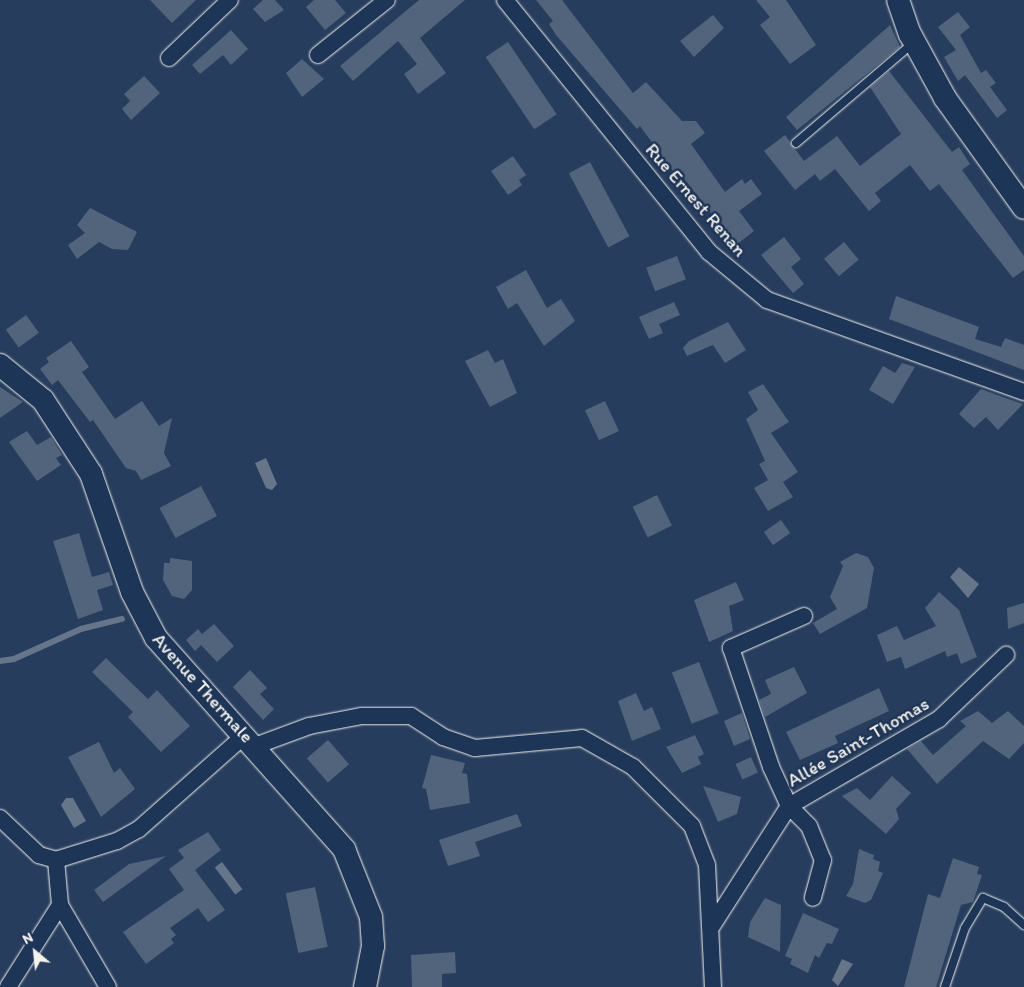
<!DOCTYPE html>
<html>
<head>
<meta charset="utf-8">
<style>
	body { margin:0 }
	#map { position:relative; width:1024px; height:987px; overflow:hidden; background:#263d5d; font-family:Itim,sans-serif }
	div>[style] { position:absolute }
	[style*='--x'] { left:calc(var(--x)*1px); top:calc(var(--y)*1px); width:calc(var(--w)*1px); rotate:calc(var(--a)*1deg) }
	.water>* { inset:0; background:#677588; transform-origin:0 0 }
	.stream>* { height:5.5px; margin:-2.75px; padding:0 2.75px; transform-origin:2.75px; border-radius:2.75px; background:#677588 }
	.building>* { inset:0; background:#52647b; transform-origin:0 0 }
	.roads { filter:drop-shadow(0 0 1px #f4f1e8) drop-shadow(0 0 1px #f4f1e8) }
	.lane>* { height:8px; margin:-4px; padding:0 4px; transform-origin:4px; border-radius:4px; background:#1d3557 }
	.street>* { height:16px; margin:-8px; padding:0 8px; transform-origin:8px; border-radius:8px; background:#1d3557 }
	.secondary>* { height:22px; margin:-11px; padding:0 11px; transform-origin:11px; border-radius:11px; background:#1d3557 }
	span { translate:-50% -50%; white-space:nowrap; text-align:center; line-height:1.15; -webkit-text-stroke:5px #1d3557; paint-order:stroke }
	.street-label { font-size:19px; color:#f4f1e8 }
	.north { position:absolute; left:10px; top:927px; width:50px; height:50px; -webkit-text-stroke:4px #1d3557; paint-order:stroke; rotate:332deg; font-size:14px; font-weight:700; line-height:20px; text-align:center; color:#f4f1e8 }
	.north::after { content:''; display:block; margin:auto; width:18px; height:22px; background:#f4f1e8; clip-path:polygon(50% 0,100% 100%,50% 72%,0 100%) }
</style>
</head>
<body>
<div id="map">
	<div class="water">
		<div style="clip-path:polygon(266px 458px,277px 484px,272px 490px,266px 488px,255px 463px)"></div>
		<div style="clip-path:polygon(959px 567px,979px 584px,968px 598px,950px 577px)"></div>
		<div style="clip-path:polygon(66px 798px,73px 798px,86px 821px,74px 828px,61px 805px)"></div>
		<div style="left:222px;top:862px;width:34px;height:9px;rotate:53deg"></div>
		<div style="clip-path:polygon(842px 959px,853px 964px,838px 986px,832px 980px)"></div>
	</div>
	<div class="stream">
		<div style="--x:0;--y:661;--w:14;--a:-8"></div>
		<div style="--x:14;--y:659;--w:73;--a:-24.1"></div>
		<div style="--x:81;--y:629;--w:42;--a:-13.7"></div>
	</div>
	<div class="building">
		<div style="clip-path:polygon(150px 0,196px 0,172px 23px)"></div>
		<div style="clip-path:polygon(263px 0,275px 0,284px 10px,265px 22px,253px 9px)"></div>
		<div style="clip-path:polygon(314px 0,335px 0,346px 13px,325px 30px,306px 7px)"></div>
		<div style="clip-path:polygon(419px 0,465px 0,420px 38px,446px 73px,418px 94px,404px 74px,417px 64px,398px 41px,353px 81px,340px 66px)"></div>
		<div style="clip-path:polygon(536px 0,562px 0,633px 93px,646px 82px,682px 121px,696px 121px,705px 133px,691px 144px,725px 192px,742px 179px,745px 184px,751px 179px,762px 194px,739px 211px,754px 231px,736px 245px,682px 176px,678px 178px,640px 126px,637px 129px,556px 35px,549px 24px,553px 21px)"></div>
		<div style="clip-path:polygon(756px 0,786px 0,816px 45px,790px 64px,760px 25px,770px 17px)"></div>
		<div style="clip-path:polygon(958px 12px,970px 27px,960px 35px,981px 73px,986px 70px,996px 83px,990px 87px,1007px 110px,997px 118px,965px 75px,958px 81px,944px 57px,956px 50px,938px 27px)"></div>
		<div style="clip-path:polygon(713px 15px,724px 28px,694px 57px,680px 41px)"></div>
		<div style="clip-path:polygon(890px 25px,900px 47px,797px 130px,786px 117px)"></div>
		<div style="clip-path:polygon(231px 30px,248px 49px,231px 65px,223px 55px,200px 74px,192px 65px)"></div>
		<div style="left:508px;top:42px;width:87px;height:27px;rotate:56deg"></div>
		<div style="clip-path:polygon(302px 59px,324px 79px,302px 97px,286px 73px)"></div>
		<div style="clip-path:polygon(889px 71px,952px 152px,959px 147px,970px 164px,962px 170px,1024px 256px,1024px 270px,1013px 278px,939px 184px,930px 191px,910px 165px,875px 193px,881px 201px,869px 211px,835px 169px,820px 181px,815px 174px,795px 190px,764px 151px,785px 135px,804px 161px,837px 136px,860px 166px,901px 134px,870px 87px)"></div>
		<div style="clip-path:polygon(144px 76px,160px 93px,131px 120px,122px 109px,130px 101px,124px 94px)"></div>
		<div style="clip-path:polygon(513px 156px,526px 175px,519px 180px,522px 185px,508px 195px,491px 171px)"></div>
		<div style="left:590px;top:162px;width:84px;height:24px;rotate:62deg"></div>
		<div style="clip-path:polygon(90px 208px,137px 232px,128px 250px,112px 249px,99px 242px,77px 259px,68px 245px,85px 233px,77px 225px)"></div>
		<div style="clip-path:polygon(784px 237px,801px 259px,791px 267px,804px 284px,793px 293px,761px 255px)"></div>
		<div style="left:844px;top:242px;width:23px;height:26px;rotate:50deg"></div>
		<div style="left:677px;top:256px;width:25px;height:33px;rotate:69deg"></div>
		<div style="clip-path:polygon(526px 270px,547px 308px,561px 299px,575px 321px,544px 346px,517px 303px,508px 309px,496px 287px)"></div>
		<div style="clip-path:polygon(896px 296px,979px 327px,975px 339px,1001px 347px,1005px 338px,1024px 345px,1024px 370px,889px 319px)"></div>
		<div style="clip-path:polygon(674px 302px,680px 315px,659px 324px,663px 333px,649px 339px,639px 317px)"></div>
		<div style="left:26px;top:315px;width:22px;height:25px;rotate:54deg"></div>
		<div style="clip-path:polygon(728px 322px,746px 350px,725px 363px,713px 345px,687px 356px,683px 348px,689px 341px)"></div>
		<div style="clip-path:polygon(71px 341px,89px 367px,82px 372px,115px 419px,142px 401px,159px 426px,172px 418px,164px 453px,171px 466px,141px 480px,136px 471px,126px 468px,93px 420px,90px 422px,58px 380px,52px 385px,40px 369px,49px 362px,46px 358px)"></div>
		<div style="clip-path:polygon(488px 350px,495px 363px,503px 359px,517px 393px,490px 407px,465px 361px)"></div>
		<div style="clip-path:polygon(902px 363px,915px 367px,893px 404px,869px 390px,883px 366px,895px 373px)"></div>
		<div style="clip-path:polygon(763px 384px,789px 422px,771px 433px,798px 472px,783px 482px,793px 497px,768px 511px,754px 488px,768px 480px,759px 464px,765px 461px,746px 419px,758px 410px,748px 392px)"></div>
		<div style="clip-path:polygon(0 387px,23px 402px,0 418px)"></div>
		<div style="clip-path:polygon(981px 389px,1005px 398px,1023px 404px,998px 430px,986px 417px,974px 428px,959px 414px)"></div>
		<div style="left:605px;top:401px;width:33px;height:22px;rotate:65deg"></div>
		<div style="clip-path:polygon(27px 431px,37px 445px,51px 437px,62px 455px,56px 458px,61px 465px,37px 481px,9px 442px)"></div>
		<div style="left:201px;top:486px;width:34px;height:47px;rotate:62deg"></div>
		<div style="left:657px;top:495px;width:34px;height:27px;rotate:64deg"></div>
		<div style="left:781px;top:520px;width:16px;height:21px;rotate:55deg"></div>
		<div style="clip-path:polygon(79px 533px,92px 577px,109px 572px,113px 585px,97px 590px,103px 610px,78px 619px,53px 541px)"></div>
		<div style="clip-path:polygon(856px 553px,868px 557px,874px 568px,867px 608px,820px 634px,813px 623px,837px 609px,830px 597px,843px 566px,840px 562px)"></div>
		<div style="clip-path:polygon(170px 558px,192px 561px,192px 590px,184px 599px,172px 596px,163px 580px,164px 563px,170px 563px)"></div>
		<div style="clip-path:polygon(736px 582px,744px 600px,729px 606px,733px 631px,709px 642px,694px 600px)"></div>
		<div style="clip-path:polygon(939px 592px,959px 610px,977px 657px,961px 664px,957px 653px,947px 657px,945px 651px,905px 669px,901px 657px,887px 662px,877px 635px,897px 626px,904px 640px,936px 626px,925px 608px)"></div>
		<div style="clip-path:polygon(1024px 603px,1024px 623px,1008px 629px,1007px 608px)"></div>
		<div style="clip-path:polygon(214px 624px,234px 646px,217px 662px,201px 645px,195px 651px,186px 640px,198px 629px,202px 634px)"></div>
		<div style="clip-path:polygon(106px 658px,148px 699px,157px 690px,190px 726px,161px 752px,128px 717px,133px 712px,92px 672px)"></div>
		<div style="left:699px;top:662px;width:55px;height:29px;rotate:69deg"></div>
		<div style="clip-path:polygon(794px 667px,807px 693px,765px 717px,759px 700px,771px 694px,765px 680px)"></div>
		<div style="clip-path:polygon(250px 670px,267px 688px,260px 694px,274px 709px,263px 720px,233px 687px)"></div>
		<div style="clip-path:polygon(879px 688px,889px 711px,835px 736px,838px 743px,800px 760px,786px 732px)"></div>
		<div style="clip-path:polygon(636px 693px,644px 711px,652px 707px,661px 729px,632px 741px,618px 701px)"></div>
		<div style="clip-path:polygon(978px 711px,992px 723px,1008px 711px,1024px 726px,1024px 743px,1009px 759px,983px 741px,937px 784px,907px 749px,921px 741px,933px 755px,966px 726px,960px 721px)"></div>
		<div style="clip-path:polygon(742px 713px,750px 739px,734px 746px,724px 721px)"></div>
		<div style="clip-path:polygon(695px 735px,704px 754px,698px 757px,701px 764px,682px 773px,666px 747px)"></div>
		<div style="left:328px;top:740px;width:32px;height:28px;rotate:49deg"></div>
		<div style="clip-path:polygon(99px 742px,114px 773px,120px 768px,135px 789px,101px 817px,68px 757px)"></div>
		<div style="clip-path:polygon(431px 755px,465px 763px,462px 773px,467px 774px,470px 803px,430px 810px,426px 789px,422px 788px)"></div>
		<div style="left:751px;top:757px;width:17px;height:17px;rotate:66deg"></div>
		<div style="clip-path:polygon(892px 776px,911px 793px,896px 809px,899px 819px,886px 834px,842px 796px,857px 788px,870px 800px)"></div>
		<div style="clip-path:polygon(703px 786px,741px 797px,737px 814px,718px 822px)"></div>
		<div style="clip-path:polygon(517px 814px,522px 826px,475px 842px,480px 856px,448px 866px,439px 840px)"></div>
		<div style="clip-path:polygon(208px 832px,221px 850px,195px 870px,225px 910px,208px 922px,198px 908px,170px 928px,176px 935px,171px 939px,174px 943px,146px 964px,123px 932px,184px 890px,169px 869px,184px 858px,178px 850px)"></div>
		<div style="clip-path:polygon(859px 849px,874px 855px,873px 859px,880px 862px,878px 871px,883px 873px,871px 900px,865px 903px,846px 896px,853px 884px)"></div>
		<div style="clip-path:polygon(166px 856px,103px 902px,94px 890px,129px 864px)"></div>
		<div style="clip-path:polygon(953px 858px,979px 867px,977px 874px,982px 875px,973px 902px,961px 905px,936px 987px,904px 987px,928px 894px,940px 898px)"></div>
		<div style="left:315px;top:887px;width:61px;height:30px;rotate:78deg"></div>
		<div style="clip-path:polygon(765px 898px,781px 905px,780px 952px,748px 937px,750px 922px)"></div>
		<div style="clip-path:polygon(803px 913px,839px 929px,832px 944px,827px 943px,819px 958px,815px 955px,808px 973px,790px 964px,792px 959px,785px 956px)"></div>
		<div style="clip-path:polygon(455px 952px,456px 973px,442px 974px,442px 987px,412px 987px,411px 955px)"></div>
	</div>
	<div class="roads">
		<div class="lane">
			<div style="--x:796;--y:143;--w:154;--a:-40.5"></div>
			<div style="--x:945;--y:987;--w:62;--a:-71.3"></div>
			<div style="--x:965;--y:928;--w:35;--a:-59"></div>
			<div style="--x:983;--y:898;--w:23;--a:23"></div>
			<div style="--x:1004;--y:907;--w:27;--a:42"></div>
		</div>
		<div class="street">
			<div style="--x:505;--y:0;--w:324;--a:51"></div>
			<div style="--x:709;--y:252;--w:75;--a:39.6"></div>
			<div style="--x:767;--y:300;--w:273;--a:19.7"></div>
			<div style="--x:318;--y:55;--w:88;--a:-38.6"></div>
			<div style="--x:169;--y:58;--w:84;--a:-43.6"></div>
			<div style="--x:804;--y:616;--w:80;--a:156.3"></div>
			<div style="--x:731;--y:648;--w:126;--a:71.4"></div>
			<div style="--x:771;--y:767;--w:43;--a:65.2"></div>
			<div style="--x:789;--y:806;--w:28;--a:45"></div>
			<div style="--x:809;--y:826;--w:37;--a:68"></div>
			<div style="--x:823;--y:860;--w:39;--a:105"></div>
			<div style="--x:255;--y:746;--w:58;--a:-20.3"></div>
			<div style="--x:309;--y:726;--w:54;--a:-10.7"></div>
			<div style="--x:362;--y:716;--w:49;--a:0"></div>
			<div style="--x:411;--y:716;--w:38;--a:33"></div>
			<div style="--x:443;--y:737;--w:34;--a:19"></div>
			<div style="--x:475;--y:748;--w:107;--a:-5.3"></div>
			<div style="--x:582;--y:738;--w:59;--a:29.6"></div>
			<div style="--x:633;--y:767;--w:83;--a:45"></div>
			<div style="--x:692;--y:826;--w:42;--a:69"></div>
			<div style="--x:707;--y:865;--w:122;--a:87.2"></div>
			<div style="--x:0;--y:818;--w:54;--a:43.5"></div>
			<div style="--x:39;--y:855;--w:18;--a:16"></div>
			<div style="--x:56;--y:860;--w:64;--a:-17.3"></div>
			<div style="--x:117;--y:841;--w:25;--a:-29"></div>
			<div style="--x:139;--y:829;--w:142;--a:-41.6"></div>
			<div style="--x:56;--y:860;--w:45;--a:84.9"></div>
			<div style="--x:60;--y:905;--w:95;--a:59.7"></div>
			<div style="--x:712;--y:926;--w:143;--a:-57.3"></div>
			<div style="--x:789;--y:806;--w:173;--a:-30.1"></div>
			<div style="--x:939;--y:719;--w:93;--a:-43.7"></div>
			<div style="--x:8;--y:987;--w:97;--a:-57.6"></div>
		</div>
		<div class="secondary">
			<div style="--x:898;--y:0;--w:36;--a:71"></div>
			<div style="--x:910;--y:34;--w:73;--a:61.3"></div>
			<div style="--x:945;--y:98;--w:135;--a:54.3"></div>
			<div style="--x:0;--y:365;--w:55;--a:39.1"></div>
			<div style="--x:43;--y:400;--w:88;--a:57"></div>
			<div style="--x:91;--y:474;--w:125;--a:70.8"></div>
			<div style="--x:132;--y:592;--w:52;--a:62.4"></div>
			<div style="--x:156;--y:638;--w:283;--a:48.3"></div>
			<div style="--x:344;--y:849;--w:73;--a:68.3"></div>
			<div style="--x:371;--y:917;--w:29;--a:86"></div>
			<div style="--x:373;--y:946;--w:42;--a:101"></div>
		</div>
	</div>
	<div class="street-label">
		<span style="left:696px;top:200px;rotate:49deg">Rue Ernest Renan</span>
		<span style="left:203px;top:688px;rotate:48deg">Avenue Thermale</span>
		<span style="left:858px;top:742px;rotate:-30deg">Allée Saint-Thomas</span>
	</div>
	<div class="north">N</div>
</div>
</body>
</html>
